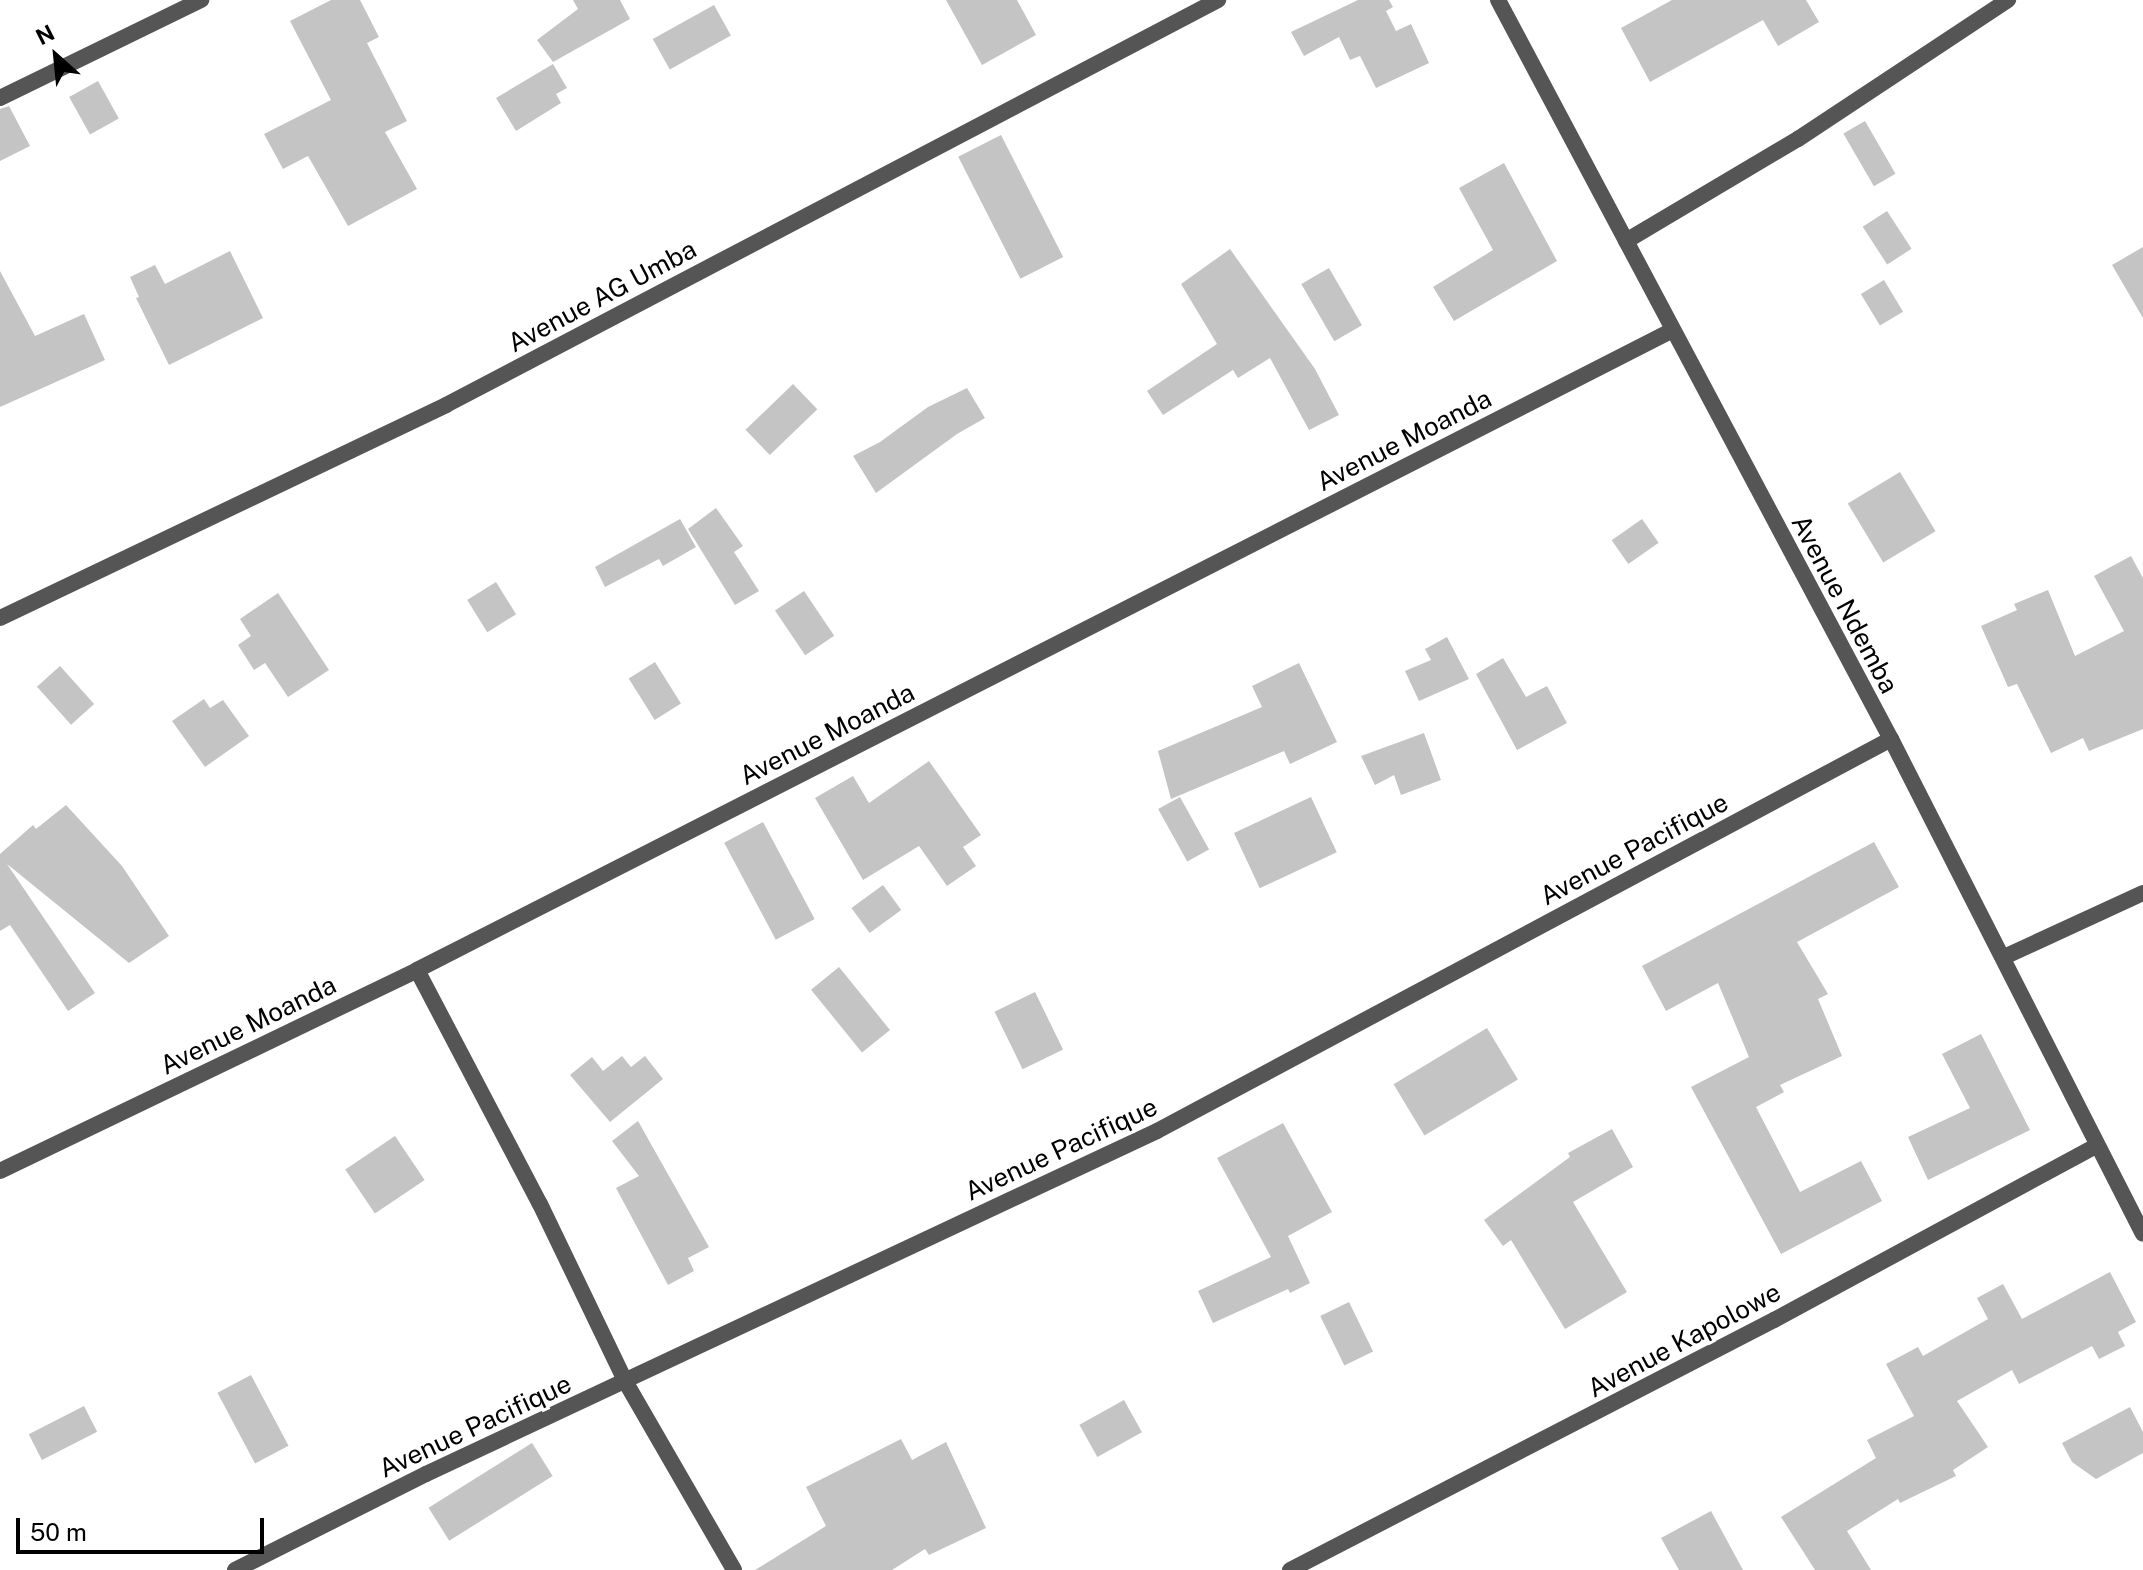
<!DOCTYPE html>
<html>
<head>
<meta charset="utf-8">
<style>
	body { margin:0 }
	#map { position:relative; width:2143px; height:1570px; overflow:hidden; background:#fff; font-family:"Public Sans",sans-serif }
	div>[style] { position:absolute }
	[style*='--x'] { left:calc(var(--x)*1px); top:calc(var(--y)*1px); width:calc(var(--w)*1px); rotate:calc(var(--a)*1deg) }
	.building>* { inset:0; background:#c4c4c4; transform-origin:0 0 }
	.street>* { height:16px; margin:-8px; padding:0 8px; transform-origin:8px; border-radius:8px; background:#555 }
	span { translate:-50% -50%; white-space:nowrap; text-align:center; line-height:1.15; -webkit-text-stroke:6px #fff; paint-order:stroke }
	.street-label { font-size:26px; color:#000 }
	.north { position:absolute; left:16px; top:16px; width:80px; height:80px; -webkit-text-stroke:6px #fff; paint-order:stroke; rotate:333deg; font-size:22px; font-weight:700; line-height:32px; text-align:center; color:#000 }
	.north::after { content:''; display:block; margin:auto; width:28px; height:36px; background:#000; clip-path:polygon(50% 0,100% 100%,50% 72%,0 100%) }
	.scale { position:absolute; left:16px; top:1518px; width:248px; height:36px; box-sizing:border-box; border:4px solid #000; border-top:0; padding-left:10px; font-size:24px; line-height:28px; white-space:nowrap; color:#000; -webkit-text-stroke:6px #fff; paint-order:stroke }
</style>
</head>
<body>
<div id="map">
	<div class="building">
		<div style="clip-path:polygon(331px 0,360px 0,379px 37px,367px 43px,407px 121px,385px 132px,417px 189px,348px 226px,308px 156px,283px 169px,264px 134px,331px 100px,290px 21px)"></div>
		<div style="clip-path:polygon(573px 0,620px 0,630px 19px,553px 62px,537px 40px,578px 9px)"></div>
		<div style="clip-path:polygon(946px 0,1017px 0,1036px 35px,982px 65px)"></div>
		<div style="clip-path:polygon(1358px 0,1389px 0,1393px 7px,1386px 11px,1396px 31px,1411px 24px,1429px 63px,1376px 88px,1360px 56px,1350px 60px,1339px 37px,1304px 56px,1291px 32px)"></div>
		<div style="clip-path:polygon(1672px 0,1806px 0,1819px 22px,1778px 46px,1763px 20px,1650px 82px,1621px 28px)"></div>
		<div style="left:714px;top:5px;width:35px;height:70px;rotate:61deg"></div>
		<div style="clip-path:polygon(553px 64px,567px 88px,556px 94px,561px 103px,516px 131px,496px 98px)"></div>
		<div style="left:98px;top:81px;width:43px;height:33px;rotate:61deg"></div>
		<div style="clip-path:polygon(9px 106px,30px 146px,0 161px,0 109px)"></div>
		<div style="left:1865px;top:121px;width:61px;height:25px;rotate:60deg"></div>
		<div style="left:1001px;top:135px;width:137px;height:48px;rotate:63deg"></div>
		<div style="clip-path:polygon(1504px 163px,1557px 261px,1454px 321px,1433px 287px,1493px 250px,1459px 188px)"></div>
		<div style="left:1887px;top:211px;width:45px;height:29px;rotate:57deg"></div>
		<div style="clip-path:polygon(2143px 247px,2143px 318px,2112px 265px)"></div>
		<div style="clip-path:polygon(1230px 249px,1315px 369px,1339px 415px,1309px 430px,1270px 358px,1238px 378px,1233px 370px,1163px 415px,1147px 391px,1217px 344px,1181px 284px)"></div>
		<div style="clip-path:polygon(230px 251px,263px 318px,169px 365px,136px 298px,139px 297px,130px 277px,155px 265px,165px 284px)"></div>
		<div style="left:1329px;top:268px;width:66px;height:32px;rotate:60deg"></div>
		<div style="clip-path:polygon(0 271px,35px 336px,84px 314px,105px 360px,0 407px)"></div>
		<div style="left:1884px;top:280px;width:37px;height:27px;rotate:59deg"></div>
		<div style="left:793px;top:384px;width:35px;height:66px;rotate:46deg"></div>
		<div style="clip-path:polygon(967px 388px,985px 418px,957px 434px,876px 493px,853px 456px,880px 442px,928px 407px)"></div>
		<div style="left:1900px;top:472px;width:69px;height:61px;rotate:59deg"></div>
		<div style="clip-path:polygon(716px 508px,743px 546px,734px 552px,759px 591px,735px 605px,688px 529px)"></div>
		<div style="clip-path:polygon(680px 519px,696px 547px,663px 566px,659px 559px,605px 587px,595px 567px)"></div>
		<div style="left:1642px;top:519px;width:29px;height:37px;rotate:55deg"></div>
		<div style="clip-path:polygon(2131px 556px,2143px 578px,2143px 729px,2089px 751px,2083px 738px,2051px 753px,2017px 684px,2008px 687px,1981px 626px,2017px 610px,2014px 604px,2048px 590px,2075px 656px,2124px 631px,2094px 576px)"></div>
		<div style="left:496px;top:582px;width:38px;height:34px;rotate:58deg"></div>
		<div style="left:804px;top:591px;width:54px;height:35px;rotate:56deg"></div>
		<div style="clip-path:polygon(278px 593px,329px 670px,288px 697px,265px 663px,254px 670px,238px 645px,251px 636px,240px 619px)"></div>
		<div style="clip-path:polygon(1447px 637px,1469px 679px,1419px 701px,1405px 671px,1431px 660px,1425px 649px)"></div>
		<div style="clip-path:polygon(1503px 658px,1526px 697px,1547px 686px,1567px 723px,1517px 750px,1476px 674px)"></div>
		<div style="left:655px;top:662px;width:49px;height:31px;rotate:58deg"></div>
		<div style="clip-path:polygon(1299px 663px,1337px 742px,1290px 764px,1284px 751px,1171px 799px,1158px 751px,1262px 707px,1252px 686px)"></div>
		<div style="left:60px;top:666px;width:51px;height:31px;rotate:48deg"></div>
		<div style="clip-path:polygon(204px 699px,210px 708px,223px 700px,249px 736px,205px 767px,172px 721px)"></div>
		<div style="clip-path:polygon(1424px 733px,1441px 780px,1401px 795px,1394px 775px,1375px 785px,1361px 756px)"></div>
		<div style="clip-path:polygon(929px 761px,981px 835px,963px 847px,976px 866px,947px 886px,919px 846px,863px 880px,815px 798px,853px 776px,869px 803px)"></div>
		<div style="left:1180px;top:797px;width:60px;height:25px;rotate:61deg"></div>
		<div style="left:1311px;top:797px;width:61px;height:85px;rotate:65deg"></div>
		<div style="clip-path:polygon(66px 805px,122px 866px,169px 936px,129px 963px,7px 864px,95px 993px,68px 1011px,10px 925px,0 931px,0 854px,33px 825px,36px 829px)"></div>
		<div style="left:763px;top:822px;width:110px;height:44px;rotate:62deg"></div>
		<div style="clip-path:polygon(1874px 842px,1899px 887px,1797px 942px,1828px 994px,1818px 999px,1842px 1056px,1780px 1085px,1784px 1092px,1756px 1107px,1800px 1192px,1861px 1161px,1882px 1201px,1781px 1254px,1691px 1087px,1749px 1057px,1718px 983px,1666px 1011px,1642px 966px)"></div>
		<div style="left:883px;top:885px;width:31px;height:39px;rotate:54deg"></div>
		<div style="left:839px;top:967px;width:81px;height:36px;rotate:51deg"></div>
		<div style="left:1035px;top:992px;width:64px;height:45px;rotate:64deg"></div>
		<div style="left:1487px;top:1028px;width:60px;height:109px;rotate:59deg"></div>
		<div style="clip-path:polygon(1981px 1034px,2030px 1130px,1928px 1180px,1908px 1137px,1970px 1108px,1942px 1054px)"></div>
		<div style="clip-path:polygon(622px 1056px,631px 1067px,645px 1056px,663px 1079px,610px 1122px,570px 1075px,592px 1057px,603px 1071px)"></div>
		<div style="clip-path:polygon(638px 1121px,709px 1247px,688px 1258px,694px 1271px,668px 1285px,616px 1188px,639px 1176px,612px 1141px)"></div>
		<div style="clip-path:polygon(1283px 1123px,1332px 1212px,1288px 1236px,1310px 1283px,1290px 1293px,1288px 1289px,1213px 1323px,1198px 1291px,1271px 1257px,1217px 1158px)"></div>
		<div style="clip-path:polygon(1612px 1129px,1633px 1167px,1573px 1202px,1627px 1292px,1565px 1329px,1511px 1240px,1503px 1246px,1484px 1220px,1570px 1157px,1568px 1153px)"></div>
		<div style="left:395px;top:1136px;width:53px;height:60px;rotate:56deg"></div>
		<div style="clip-path:polygon(2110px 1272px,2136px 1322px,2118px 1332px,2125px 1346px,2099px 1359px,2092px 1346px,2019px 1384px,2012px 1370px,1957px 1401px,1988px 1447px,1953px 1470px,1956px 1476px,1900px 1503px,1898px 1499px,1847px 1531px,1871px 1570px,1815px 1570px,1781px 1517px,1876px 1458px,1867px 1440px,1914px 1416px,1886px 1364px,1918px 1347px,1923px 1356px,1988px 1319px,1977px 1298px,2003px 1284px,2022px 1319px)"></div>
		<div style="left:1349px;top:1302px;width:55px;height:32px;rotate:64deg"></div>
		<div style="left:251px;top:1375px;width:80px;height:38px;rotate:62deg"></div>
		<div style="left:1124px;top:1400px;width:37px;height:51px;rotate:61deg"></div>
		<div style="left:84px;top:1406px;width:29px;height:62px;rotate:63deg"></div>
		<div style="clip-path:polygon(2130px 1407px,2143px 1432px,2143px 1453px,2096px 1479px,2072px 1462px,2062px 1443px)"></div>
		<div style="clip-path:polygon(901px 1439px,912px 1460px,946px 1442px,986px 1528px,929px 1555px,925px 1549px,892px 1570px,755px 1570px,826px 1526px,806px 1487px)"></div>
		<div style="left:532px;top:1443px;width:39px;height:122px;rotate:58deg"></div>
		<div style="clip-path:polygon(1711px 1511px,1743px 1570px,1679px 1570px,1661px 1538px)"></div>
	</div>
	<div class="street">
		<div style="--x:1498;--y:0;--w:837;--a:62"></div>
		<div style="--x:1891;--y:739;--w:555;--a:63.02"></div>
		<div style="--x:0;--y:98;--w:224;--a:-26"></div>
		<div style="--x:1626;--y:241;--w:200;--a:-30.7"></div>
		<div style="--x:1798;--y:139;--w:252;--a:-33.5"></div>
		<div style="--x:0;--y:618;--w:494;--a:-25.5"></div>
		<div style="--x:446;--y:405;--w:872;--a:-27.68"></div>
		<div style="--x:2004;--y:957;--w:153;--a:-24.7"></div>
		<div style="--x:417;--y:970;--w:264;--a:62.3"></div>
		<div style="--x:540;--y:1204;--w:196;--a:64.3"></div>
		<div style="--x:625;--y:1381;--w:218;--a:60"></div>
		<div style="--x:0;--y:1171;--w:463;--a:-25.7"></div>
		<div style="--x:417;--y:970;--w:1407;--a:-27"></div>
		<div style="--x:235;--y:1570;--w:214;--a:-26.7"></div>
		<div style="--x:426;--y:1474;--w:807;--a:-25.14"></div>
		<div style="--x:1157;--y:1131;--w:832;--a:-28.1"></div>
		<div style="--x:1290;--y:1570;--w:545;--a:-27.32"></div>
		<div style="--x:1774;--y:1320;--w:366;--a:-28.4"></div>
	</div>
	<div class="street-label">
		<span style="left:602px;top:296px;rotate:-28deg">Avenue AG Umba</span>
		<span style="left:1404px;top:440px;rotate:-27deg">Avenue Moanda</span>
		<span style="left:1845px;top:604px;rotate:62deg">Avenue Ndemba</span>
		<span style="left:827px;top:734px;rotate:-27deg">Avenue Moanda</span>
		<span style="left:1634px;top:849px;rotate:-28deg">Avenue Pacifique</span>
		<span style="left:248px;top:1025px;rotate:-26deg">Avenue Moanda</span>
		<span style="left:1061px;top:1149px;rotate:-25deg">Avenue Pacifique</span>
		<span style="left:1684px;top:1340px;rotate:-28deg">Avenue Kapolowe</span>
		<span style="left:475px;top:1426px;rotate:-25deg">Avenue Pacifique</span>
	</div>
	<div class="north">N</div>
	<div class="scale">50 m</div>
</div>
</body>
</html>
